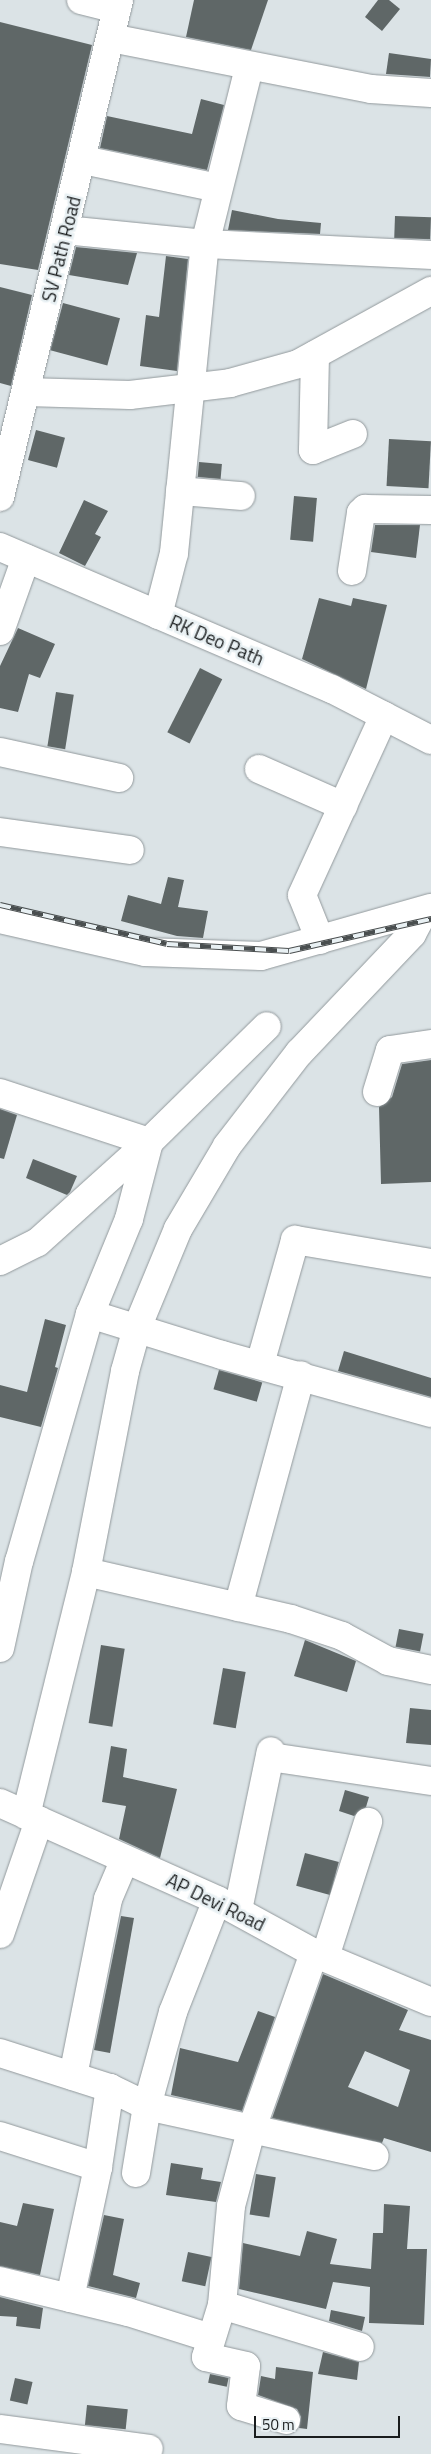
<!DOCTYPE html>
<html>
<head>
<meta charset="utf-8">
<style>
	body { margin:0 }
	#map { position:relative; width:431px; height:2454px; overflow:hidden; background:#dbe3e6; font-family:"Titillium Web",sans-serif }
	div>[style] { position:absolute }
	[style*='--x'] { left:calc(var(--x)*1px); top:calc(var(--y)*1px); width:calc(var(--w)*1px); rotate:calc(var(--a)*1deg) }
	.building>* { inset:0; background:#5f6767; transform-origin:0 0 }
	.roads { filter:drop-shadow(0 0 1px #92999c) drop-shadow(0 0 1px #92999c) }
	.minor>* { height:28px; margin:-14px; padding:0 14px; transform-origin:14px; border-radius:14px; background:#fff }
	.rail>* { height:5.5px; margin-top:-2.75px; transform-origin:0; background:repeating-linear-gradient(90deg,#e8f0f3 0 11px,#494e4f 0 22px); box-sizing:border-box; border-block:1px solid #494e4f }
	span { translate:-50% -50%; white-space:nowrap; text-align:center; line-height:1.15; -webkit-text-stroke:5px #e8f0f3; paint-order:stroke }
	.street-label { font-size:19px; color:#1a1d1e }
	.scale { position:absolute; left:254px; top:2416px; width:146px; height:22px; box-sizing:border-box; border:2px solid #1a1d1e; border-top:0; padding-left:6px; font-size:15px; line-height:18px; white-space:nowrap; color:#1a1d1e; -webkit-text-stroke:4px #e8f0f3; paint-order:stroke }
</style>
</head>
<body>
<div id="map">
	<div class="building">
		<div style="clip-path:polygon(194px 0,268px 0,251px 50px,186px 37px)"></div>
		<div style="clip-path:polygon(378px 0,389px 0,400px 9px,382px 31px,365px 17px)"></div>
		<div style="clip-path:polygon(0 22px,92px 45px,38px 270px,0 264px)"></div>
		<div style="clip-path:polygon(389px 53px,431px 59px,430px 77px,386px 74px)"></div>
		<div style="clip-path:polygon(201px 99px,224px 105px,207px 170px,100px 148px,107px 116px,192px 134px)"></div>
		<div style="clip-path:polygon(232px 210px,278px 219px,321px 223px,320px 234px,228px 230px)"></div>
		<div style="left:395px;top:216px;width:36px;height:22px;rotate:2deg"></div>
		<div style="clip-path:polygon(76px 247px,137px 253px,128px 285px,69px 275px)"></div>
		<div style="clip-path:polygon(166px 256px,188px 259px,177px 371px,140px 366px,146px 315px,159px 317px)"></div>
		<div style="clip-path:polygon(0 287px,32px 295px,11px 386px,0 383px)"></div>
		<div style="left:63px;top:303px;width:59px;height:49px;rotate:15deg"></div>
		<div style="left:36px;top:430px;width:30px;height:31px;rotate:15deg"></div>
		<div style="left:389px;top:439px;width:42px;height:47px;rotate:3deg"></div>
		<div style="left:199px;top:462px;width:23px;height:15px;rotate:5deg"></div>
		<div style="left:294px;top:496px;width:23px;height:44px;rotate:5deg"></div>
		<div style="clip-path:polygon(84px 500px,108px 511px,95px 534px,101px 537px,85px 566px,59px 553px)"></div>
		<div style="clip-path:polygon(375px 525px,420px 525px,416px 558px,371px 552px)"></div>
		<div style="clip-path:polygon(319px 598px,351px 606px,353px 598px,387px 605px,366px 689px,302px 659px)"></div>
		<div style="clip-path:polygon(18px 628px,55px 644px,40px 678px,29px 674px,18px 712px,0 708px,0 666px)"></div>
		<div style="left:200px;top:668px;width:25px;height:72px;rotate:27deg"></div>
		<div style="left:56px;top:692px;width:18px;height:55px;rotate:9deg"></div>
		<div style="clip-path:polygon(168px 877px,184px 880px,178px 907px,208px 911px,203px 938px,177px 936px,121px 921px,128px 895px,161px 904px)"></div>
		<div style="clip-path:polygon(431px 1060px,431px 1182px,381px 1184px,379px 1107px,392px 1097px,402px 1064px)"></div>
		<div style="clip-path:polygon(0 1109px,17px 1115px,4px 1159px,0 1158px)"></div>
		<div style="clip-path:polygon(33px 1159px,77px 1176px,70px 1192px,67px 1195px,26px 1178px)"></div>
		<div style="clip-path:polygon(45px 1319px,66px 1325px,55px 1367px,58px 1368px,41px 1427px,0 1417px,0 1385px,27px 1392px)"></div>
		<div style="clip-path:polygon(344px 1351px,431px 1378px,431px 1397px,338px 1371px)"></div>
		<div style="left:219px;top:1370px;width:45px;height:20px;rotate:16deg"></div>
		<div style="left:399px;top:1629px;width:25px;height:18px;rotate:11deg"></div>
		<div style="clip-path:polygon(305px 1640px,356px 1661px,347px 1692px,294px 1676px)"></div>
		<div style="left:101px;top:1645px;width:24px;height:79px;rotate:9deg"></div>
		<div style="left:223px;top:1668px;width:23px;height:57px;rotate:10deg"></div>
		<div style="clip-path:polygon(410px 1708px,431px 1710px,431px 1745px,406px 1743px)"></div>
		<div style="clip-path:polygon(111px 1746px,127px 1749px,123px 1777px,177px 1789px,160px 1858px,119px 1839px,126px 1806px,102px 1802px)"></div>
		<div style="clip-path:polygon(345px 1790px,369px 1797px,366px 1807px,354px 1816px,339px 1811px)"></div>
		<div style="left:305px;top:1853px;width:35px;height:34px;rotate:15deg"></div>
		<div style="clip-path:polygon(121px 1916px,134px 1918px,110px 2053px,94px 2050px)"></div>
		<div style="clip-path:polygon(evenodd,323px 1974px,408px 2010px,399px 2030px,431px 2040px,431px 2152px,384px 2138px,382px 2143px,272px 2118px,323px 1974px,365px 2051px,410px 2070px,398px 2107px,348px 2087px,365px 2051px)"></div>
		<div style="clip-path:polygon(258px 2011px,275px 2017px,242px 2111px,171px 2095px,180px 2048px,238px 2062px)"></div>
		<div style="clip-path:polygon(171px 2163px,203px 2168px,201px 2179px,221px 2182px,216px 2202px,166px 2195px)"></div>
		<div style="left:256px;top:2174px;width:20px;height:41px;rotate:9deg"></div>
		<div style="clip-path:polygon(23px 2203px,54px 2209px,40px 2275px,0 2266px,0 2222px,17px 2226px)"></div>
		<div style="clip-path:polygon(384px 2204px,410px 2206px,407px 2249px,427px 2249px,424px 2325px,369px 2323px,370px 2287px,333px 2282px,326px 2309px,239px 2289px,243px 2243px,300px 2256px,307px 2231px,337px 2239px,330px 2264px,371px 2269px,373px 2233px,383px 2233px)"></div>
		<div style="clip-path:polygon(104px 2215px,124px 2219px,113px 2275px,140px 2283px,136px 2298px,88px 2286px)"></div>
		<div style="left:188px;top:2252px;width:24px;height:30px;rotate:12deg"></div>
		<div style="clip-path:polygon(0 2297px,43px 2308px,40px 2329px,16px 2326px,17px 2317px,0 2316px)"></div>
		<div style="clip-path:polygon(331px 2310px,365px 2317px,362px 2331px,329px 2321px)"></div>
		<div style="clip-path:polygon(323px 2352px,359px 2362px,357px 2380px,318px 2374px)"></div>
		<div style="clip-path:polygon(276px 2367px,313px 2372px,307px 2429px,299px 2428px,301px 2417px,297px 2409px,258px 2395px,261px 2376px,275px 2379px)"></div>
		<div style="left:210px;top:2374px;width:19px;height:9px;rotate:12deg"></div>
		<div style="left:15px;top:2378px;width:18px;height:23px;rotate:13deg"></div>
		<div style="left:87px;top:2405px;width:41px;height:20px;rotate:6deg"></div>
	</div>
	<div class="roads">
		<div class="minor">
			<div style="--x:81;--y:0;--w:37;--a:14"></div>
			<div style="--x:111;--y:38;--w:265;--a:11.1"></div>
			<div style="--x:371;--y:89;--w:60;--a:3.8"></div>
			<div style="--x:83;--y:160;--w:138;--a:11.7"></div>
			<div style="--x:65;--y:230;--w:141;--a:5.7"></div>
			<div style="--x:205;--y:244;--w:226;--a:2.8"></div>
			<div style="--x:315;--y:355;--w:95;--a:91.2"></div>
			<div style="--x:313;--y:450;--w:43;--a:-21.8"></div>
			<div style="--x:26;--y:392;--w:104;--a:1.7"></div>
			<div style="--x:130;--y:395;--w:101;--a:-6.8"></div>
			<div style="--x:230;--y:383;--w:71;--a:-15.6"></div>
			<div style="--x:298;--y:364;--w:152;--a:-28.8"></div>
			<div style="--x:180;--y:491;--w:61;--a:4.7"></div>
			<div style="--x:0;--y:497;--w:511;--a:-76.53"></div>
			<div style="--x:0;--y:547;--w:361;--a:23.2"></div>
			<div style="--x:332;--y:689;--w:111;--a:27.3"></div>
			<div style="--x:352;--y:571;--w:59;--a:-81.2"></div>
			<div style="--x:361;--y:513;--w:6;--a:-45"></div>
			<div style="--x:365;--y:509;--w:66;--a:0.9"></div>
			<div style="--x:158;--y:615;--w:64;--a:-75.5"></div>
			<div style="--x:174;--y:553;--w:311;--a:-84.3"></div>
			<div style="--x:205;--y:244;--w:182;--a:-76"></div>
			<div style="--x:0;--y:631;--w:77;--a:-70.4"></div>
			<div style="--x:0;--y:752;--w:122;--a:12.3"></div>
			<div style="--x:259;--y:769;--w:92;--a:23.8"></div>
			<div style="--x:0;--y:832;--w:131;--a:7.9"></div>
			<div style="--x:0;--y:919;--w:149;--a:12.8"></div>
			<div style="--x:145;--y:952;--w:116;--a:2"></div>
			<div style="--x:261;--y:956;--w:177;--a:-15.8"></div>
			<div style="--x:320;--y:940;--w:48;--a:-111.8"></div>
			<div style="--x:302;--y:895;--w:197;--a:-65.4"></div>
			<div style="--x:377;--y:1092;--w:44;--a:-72.8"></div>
			<div style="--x:390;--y:1050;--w:41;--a:-8.3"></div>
			<div style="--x:0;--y:1093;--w:157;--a:18.2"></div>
			<div style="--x:149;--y:1142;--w:80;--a:104.6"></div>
			<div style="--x:129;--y:1219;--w:103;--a:112.3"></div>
			<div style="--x:90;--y:1314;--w:257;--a:106"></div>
			<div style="--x:19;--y:1561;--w:89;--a:102.3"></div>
			<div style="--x:0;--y:1261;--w:42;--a:-26.6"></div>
			<div style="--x:38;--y:1242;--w:149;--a:-42"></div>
			<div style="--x:149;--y:1142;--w:165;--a:-44.5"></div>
			<div style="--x:90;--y:1314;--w:138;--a:17.3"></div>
			<div style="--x:222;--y:1355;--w:217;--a:15.5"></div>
			<div style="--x:260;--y:1364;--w:129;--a:-74.2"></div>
			<div style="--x:295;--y:1240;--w:138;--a:9.6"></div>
			<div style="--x:86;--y:1572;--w:210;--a:12.9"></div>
			<div style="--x:291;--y:1619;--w:54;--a:18.4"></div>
			<div style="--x:342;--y:1636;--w:52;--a:28.5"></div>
			<div style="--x:388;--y:1661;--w:44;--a:11.8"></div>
			<div style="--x:238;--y:1607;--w:240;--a:-74.8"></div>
			<div style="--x:270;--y:1757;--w:163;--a:8.5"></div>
			<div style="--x:0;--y:1803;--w:238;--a:24.1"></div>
			<div style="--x:217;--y:1900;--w:111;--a:28.7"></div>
			<div style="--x:314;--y:1953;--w:127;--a:22.7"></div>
			<div style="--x:26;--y:1815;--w:250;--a:-76.1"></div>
			<div style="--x:86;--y:1572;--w:205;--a:-79"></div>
			<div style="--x:125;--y:1371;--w:45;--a:-74.4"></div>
			<div style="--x:137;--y:1328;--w:107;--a:-67.5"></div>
			<div style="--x:178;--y:1229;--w:96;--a:-59.4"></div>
			<div style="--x:227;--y:1146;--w:118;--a:-52.3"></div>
			<div style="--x:299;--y:1053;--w:164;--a:-46.5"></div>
			<div style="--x:412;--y:934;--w:26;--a:-62"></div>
			<div style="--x:238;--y:1910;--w:162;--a:-78.3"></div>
			<div style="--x:0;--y:1934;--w:120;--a:-71"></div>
			<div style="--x:325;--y:1957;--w:142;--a:-72.3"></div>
			<div style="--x:0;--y:2053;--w:115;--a:17.7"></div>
			<div style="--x:110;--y:2088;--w:41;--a:25.9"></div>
			<div style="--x:147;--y:2106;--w:233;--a:12.4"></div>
			<div style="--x:73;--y:2076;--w:180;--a:-78.8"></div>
			<div style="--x:108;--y:1899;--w:43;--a:-67"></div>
			<div style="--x:0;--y:2136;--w:103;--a:17.6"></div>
			<div style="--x:136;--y:2173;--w:68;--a:-80.7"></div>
			<div style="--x:147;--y:2106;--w:98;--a:-74.5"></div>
			<div style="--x:173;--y:2012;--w:120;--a:-68.6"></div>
			<div style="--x:0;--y:2281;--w:132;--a:13.6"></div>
			<div style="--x:128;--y:2312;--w:87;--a:17.4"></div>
			<div style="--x:70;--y:2298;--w:134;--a:-77.9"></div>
			<div style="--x:98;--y:2167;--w:80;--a:-81.4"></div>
			<div style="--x:222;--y:2305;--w:99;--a:-84.8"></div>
			<div style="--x:231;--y:2206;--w:78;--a:-75.1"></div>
			<div style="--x:251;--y:2131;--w:189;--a:-70.5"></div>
			<div style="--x:286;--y:2420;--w:47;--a:-162.7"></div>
			<div style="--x:241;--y:2406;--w:40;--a:-82.9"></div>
			<div style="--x:246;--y:2366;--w:41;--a:-167.3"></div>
			<div style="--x:206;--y:2357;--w:54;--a:-72.9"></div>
			<div style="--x:222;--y:2305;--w:144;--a:16.9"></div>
			<div style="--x:0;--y:2429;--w:150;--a:7.6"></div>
		</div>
	</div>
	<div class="rail">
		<div style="--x:0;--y:905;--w:171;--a:13.1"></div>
		<div style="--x:167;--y:944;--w:122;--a:3.3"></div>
		<div style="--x:289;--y:951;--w:146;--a:-12.7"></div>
	</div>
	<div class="street-label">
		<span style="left:61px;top:249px;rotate:-76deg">SV Path Road</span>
		<span style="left:217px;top:640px;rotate:23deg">RK Deo Path</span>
		<span style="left:216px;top:1902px;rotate:26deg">AP Devi Road</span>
	</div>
	<div class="scale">50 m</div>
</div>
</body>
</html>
